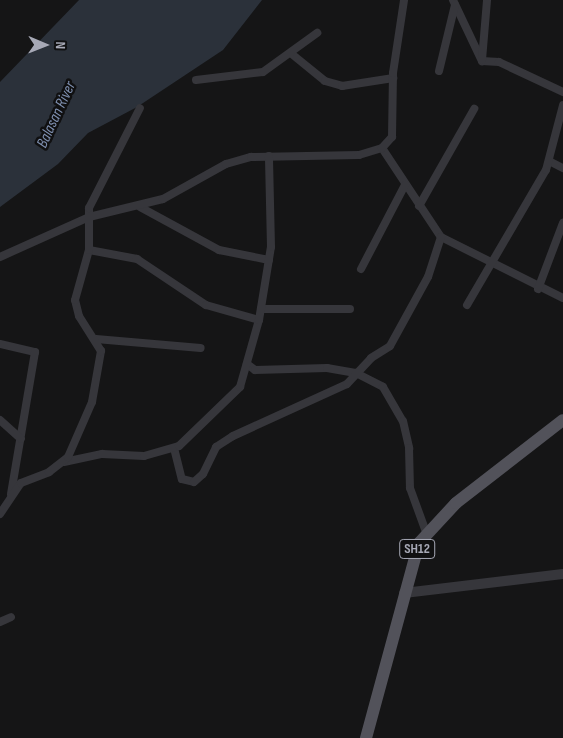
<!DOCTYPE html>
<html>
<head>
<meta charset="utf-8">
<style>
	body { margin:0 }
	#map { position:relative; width:563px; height:738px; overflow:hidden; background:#151516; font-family:"Sofia Sans Condensed",sans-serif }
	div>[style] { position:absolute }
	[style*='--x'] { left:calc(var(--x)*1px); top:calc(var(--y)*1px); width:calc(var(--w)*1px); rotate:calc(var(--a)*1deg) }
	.water>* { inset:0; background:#2b313a }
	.minor>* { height:8px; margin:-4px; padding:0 4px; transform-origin:4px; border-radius:4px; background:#36363b }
	.tertiary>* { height:10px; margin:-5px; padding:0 5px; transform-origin:5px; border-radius:5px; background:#36363b }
	.primary>* { height:12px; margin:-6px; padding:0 6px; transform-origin:6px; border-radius:6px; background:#52525a }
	span { translate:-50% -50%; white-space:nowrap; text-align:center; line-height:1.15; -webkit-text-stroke:5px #101011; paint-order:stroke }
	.shield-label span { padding:1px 4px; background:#101011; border:1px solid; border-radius:4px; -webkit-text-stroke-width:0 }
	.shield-label { font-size:14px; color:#a7a9b6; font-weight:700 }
	.water-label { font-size:16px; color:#7f90b0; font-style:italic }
	.north { position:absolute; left:20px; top:20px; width:50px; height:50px; -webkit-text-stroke:4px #101011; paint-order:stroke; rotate:91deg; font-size:14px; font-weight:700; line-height:20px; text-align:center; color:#a7a9b6 }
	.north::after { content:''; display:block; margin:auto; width:18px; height:22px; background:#a7a9b6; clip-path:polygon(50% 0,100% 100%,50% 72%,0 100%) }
</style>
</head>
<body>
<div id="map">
	<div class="water">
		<div style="clip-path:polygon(79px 0,262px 0,223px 50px,137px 107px,88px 133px,58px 164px,0 207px,0 82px)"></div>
	</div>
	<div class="minor">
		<div style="--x:453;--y:0;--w:68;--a:64.6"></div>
		<div style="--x:482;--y:61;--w:17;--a:3"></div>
		<div style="--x:499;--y:62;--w:71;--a:25.1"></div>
		<div style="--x:293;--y:55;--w:41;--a:39.1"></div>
		<div style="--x:325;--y:81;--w:18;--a:16"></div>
		<div style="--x:342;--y:86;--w:52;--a:-8.9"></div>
		<div style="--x:482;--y:60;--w:60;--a:-85.2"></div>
		<div style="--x:439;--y:71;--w:68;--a:-76.4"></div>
		<div style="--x:196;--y:80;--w:67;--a:-6.8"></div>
		<div style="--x:263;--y:72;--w:67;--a:-35.8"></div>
		<div style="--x:382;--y:148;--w:107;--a:56.5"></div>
		<div style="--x:441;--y:237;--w:136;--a:26.6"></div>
		<div style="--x:549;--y:161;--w:16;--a:27"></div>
		<div style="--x:419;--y:206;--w:112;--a:-60.4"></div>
		<div style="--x:140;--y:207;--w:90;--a:28.6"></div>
		<div style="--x:219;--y:250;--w:51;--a:11.3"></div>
		<div style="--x:89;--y:250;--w:49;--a:10.6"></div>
		<div style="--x:137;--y:259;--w:83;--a:33.7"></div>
		<div style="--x:206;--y:305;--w:55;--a:15.8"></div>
		<div style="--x:0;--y:257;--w:98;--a:-24.2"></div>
		<div style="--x:89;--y:217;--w:76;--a:-13.7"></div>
		<div style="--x:163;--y:199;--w:72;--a:-29.1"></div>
		<div style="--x:226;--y:164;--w:26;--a:-16"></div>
		<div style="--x:251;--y:157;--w:108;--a:-1.1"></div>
		<div style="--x:359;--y:155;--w:24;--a:-17"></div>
		<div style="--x:382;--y:148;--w:15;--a:-48"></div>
		<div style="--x:392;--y:137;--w:64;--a:-89.1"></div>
		<div style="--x:393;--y:73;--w:74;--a:-81.4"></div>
		<div style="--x:361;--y:269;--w:95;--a:-62.4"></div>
		<div style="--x:538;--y:289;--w:71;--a:-69.3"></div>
		<div style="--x:467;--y:305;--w:156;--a:-59.7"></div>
		<div style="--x:546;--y:170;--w:67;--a:-75.3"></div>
		<div style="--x:261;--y:309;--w:89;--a:0"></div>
		<div style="--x:96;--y:339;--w:105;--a:4.9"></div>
		<div style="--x:0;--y:344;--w:36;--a:13"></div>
		<div style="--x:35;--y:352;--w:144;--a:99.6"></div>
		<div style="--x:247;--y:364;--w:10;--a:37"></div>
		<div style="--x:255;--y:370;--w:72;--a:-1.6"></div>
		<div style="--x:327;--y:368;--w:29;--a:10"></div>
		<div style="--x:356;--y:373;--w:30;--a:27"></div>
		<div style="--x:383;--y:387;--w:39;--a:60"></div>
		<div style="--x:403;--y:421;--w:28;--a:77"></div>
		<div style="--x:409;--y:448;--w:40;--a:88.6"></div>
		<div style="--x:410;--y:488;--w:47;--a:70"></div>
		<div style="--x:0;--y:420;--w:28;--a:42"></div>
		<div style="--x:174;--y:448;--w:32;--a:76"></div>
		<div style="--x:182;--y:479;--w:12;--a:14"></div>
		<div style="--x:194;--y:482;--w:12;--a:-42"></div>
		<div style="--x:203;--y:474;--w:30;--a:-64"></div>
		<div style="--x:216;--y:447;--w:20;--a:-33"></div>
		<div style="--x:233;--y:436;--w:125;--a:-24.5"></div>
		<div style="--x:347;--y:384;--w:35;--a:-47"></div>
		<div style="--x:371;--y:358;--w:22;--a:-32"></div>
		<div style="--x:390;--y:346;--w:79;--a:-61.2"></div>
		<div style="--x:428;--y:277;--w:42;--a:-72"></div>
		<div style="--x:64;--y:462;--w:39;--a:-12"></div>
		<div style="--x:102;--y:454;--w:42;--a:2.7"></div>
		<div style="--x:144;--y:456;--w:36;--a:-16"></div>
		<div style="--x:179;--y:446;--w:85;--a:-44"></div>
		<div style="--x:240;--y:387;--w:70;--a:-74.2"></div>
		<div style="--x:259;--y:320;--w:74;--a:-80.7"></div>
		<div style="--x:271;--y:247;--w:91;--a:-91.3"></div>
		<div style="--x:0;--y:514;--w:37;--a:-56"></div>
		<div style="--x:21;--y:483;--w:30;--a:-21"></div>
		<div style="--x:49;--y:472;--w:24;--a:-38"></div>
		<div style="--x:68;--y:457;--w:60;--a:-66.4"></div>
		<div style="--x:92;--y:402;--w:52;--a:-80"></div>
		<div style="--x:101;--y:351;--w:41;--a:-122.2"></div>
		<div style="--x:79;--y:316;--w:16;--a:-104"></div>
		<div style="--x:75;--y:300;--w:52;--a:-74.4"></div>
		<div style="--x:89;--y:250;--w:42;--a:-90"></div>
		<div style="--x:89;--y:208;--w:112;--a:-63"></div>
		<div style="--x:0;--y:622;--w:12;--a:-24"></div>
	</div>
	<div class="tertiary">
		<div style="--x:404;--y:593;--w:160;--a:-6.8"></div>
	</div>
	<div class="primary">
		<div style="--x:366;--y:738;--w:202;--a:-74.8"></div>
		<div style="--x:419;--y:543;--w:54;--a:-47.2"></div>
		<div style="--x:456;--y:503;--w:135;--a:-37.8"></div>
	</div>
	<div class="shield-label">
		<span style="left:417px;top:549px">SH12</span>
	</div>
	<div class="water-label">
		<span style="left:57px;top:115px;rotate:-65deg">Balasan River</span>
	</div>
	<div class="north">N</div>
</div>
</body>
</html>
